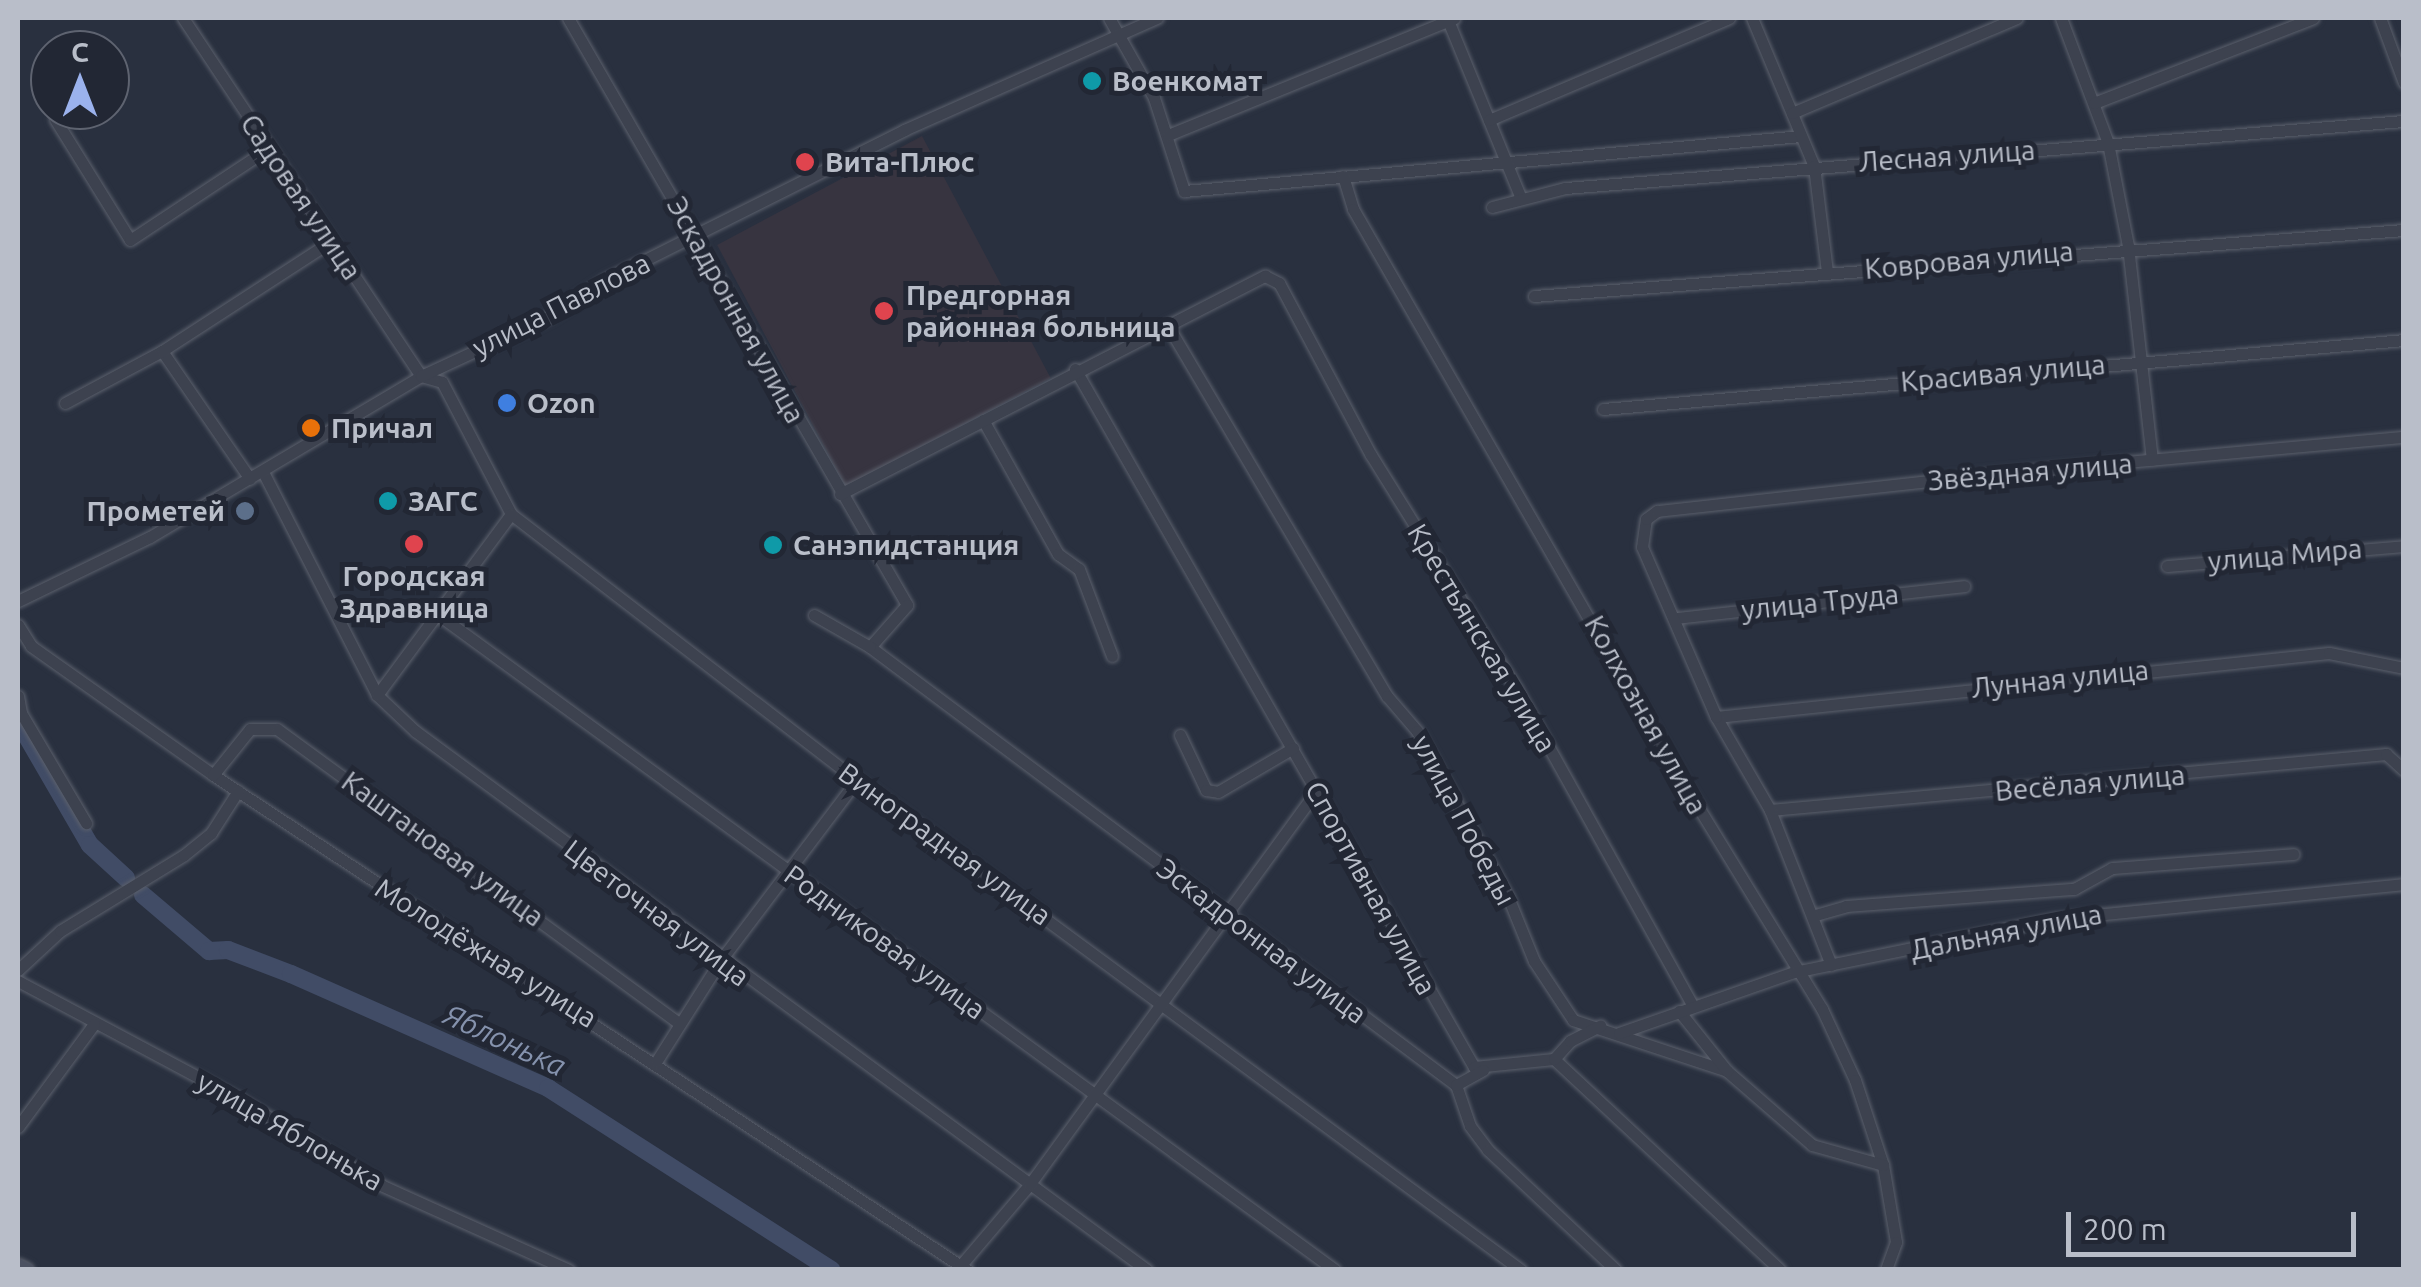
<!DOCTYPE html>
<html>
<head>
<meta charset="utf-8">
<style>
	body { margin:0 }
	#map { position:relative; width:2421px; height:1287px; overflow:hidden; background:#29303f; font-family:Ubuntu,sans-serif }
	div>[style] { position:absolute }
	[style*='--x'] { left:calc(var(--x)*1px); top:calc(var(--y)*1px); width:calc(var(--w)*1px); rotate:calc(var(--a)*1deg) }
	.medical>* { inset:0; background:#373440; transform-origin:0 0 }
	.river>* { height:18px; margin:-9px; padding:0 9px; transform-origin:9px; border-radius:9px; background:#414c66 }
	.roads { filter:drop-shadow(0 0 2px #5b606c) drop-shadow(0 0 2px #5b606c) }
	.street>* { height:11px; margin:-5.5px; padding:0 5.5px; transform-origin:5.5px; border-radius:5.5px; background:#3d424f }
	.secondary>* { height:15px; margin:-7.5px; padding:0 7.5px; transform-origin:7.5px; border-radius:7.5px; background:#4b5161 }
	.dots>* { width:28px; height:28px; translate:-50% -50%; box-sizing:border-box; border:5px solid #222734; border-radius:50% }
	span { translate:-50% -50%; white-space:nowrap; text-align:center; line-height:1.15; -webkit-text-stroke:10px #222734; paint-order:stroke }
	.poi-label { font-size:28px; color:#b9bec9; font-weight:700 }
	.left { translate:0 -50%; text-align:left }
	.right { translate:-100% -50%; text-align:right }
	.street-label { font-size:28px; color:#b9bec9 }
	.water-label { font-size:30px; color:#8592ad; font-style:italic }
	.frame { position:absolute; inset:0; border:20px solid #b9bec9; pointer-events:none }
	.north { position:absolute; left:30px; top:30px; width:100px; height:100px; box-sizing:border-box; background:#222734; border:2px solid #5e6370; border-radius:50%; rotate:0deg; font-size:28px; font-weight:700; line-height:40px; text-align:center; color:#b9bec9 }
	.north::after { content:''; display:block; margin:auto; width:35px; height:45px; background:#9bb2ed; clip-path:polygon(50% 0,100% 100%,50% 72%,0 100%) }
	.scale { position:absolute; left:2066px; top:1212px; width:290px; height:45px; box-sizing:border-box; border:5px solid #b9bec9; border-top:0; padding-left:12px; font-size:30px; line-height:35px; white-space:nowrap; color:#b9bec9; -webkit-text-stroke:8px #222734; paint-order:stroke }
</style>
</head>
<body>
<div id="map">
	<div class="medical">
		<div style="left:922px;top:136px;width:274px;height:232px;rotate:62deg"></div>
	</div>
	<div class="river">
		<div style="--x:18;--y:721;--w:143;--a:59.9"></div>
		<div style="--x:90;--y:845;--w:49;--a:42.5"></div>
		<div style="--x:143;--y:895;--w:87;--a:40.3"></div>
		<div style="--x:209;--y:951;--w:19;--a:-3"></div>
		<div style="--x:228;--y:950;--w:67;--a:20.9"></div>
		<div style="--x:291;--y:974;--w:281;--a:23.9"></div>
		<div style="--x:548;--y:1088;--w:337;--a:32.7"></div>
	</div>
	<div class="roads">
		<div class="street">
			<div style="--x:183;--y:18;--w:430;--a:56.4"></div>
			<div style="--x:421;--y:376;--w:22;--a:16"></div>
			<div style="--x:442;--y:382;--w:149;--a:62.4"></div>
			<div style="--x:511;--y:514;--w:436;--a:37.6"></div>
			<div style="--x:857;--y:780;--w:825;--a:36.43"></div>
			<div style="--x:568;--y:18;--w:678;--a:59.99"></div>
			<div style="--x:907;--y:605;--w:56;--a:131.4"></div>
			<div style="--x:870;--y:647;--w:732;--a:36.78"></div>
			<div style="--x:1456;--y:1085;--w:43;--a:71.1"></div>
			<div style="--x:1470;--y:1126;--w:30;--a:53"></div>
			<div style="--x:1488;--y:1150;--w:175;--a:43.2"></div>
			<div style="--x:1109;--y:18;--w:92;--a:60.6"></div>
			<div style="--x:1154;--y:98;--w:98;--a:72.1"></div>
			<div style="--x:1184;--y:191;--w:619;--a:-5.09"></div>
			<div style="--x:1447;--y:18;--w:195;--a:67.7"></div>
			<div style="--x:1752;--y:18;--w:160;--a:67.3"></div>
			<div style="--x:1814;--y:166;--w:107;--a:83"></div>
			<div style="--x:2061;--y:18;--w:134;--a:69.4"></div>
			<div style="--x:2108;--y:143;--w:105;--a:79"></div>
			<div style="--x:2128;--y:246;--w:215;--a:83.6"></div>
			<div style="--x:2380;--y:18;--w:69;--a:69.7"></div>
			<div style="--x:2094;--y:103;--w:235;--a:-21.2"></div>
			<div style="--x:1792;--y:113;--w:244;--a:-22.9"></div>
			<div style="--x:55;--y:119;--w:142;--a:58.2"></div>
			<div style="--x:130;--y:240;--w:163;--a:-33.5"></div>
			<div style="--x:1489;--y:120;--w:261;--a:-23"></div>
			<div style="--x:1168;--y:135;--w:309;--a:-22.2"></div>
			<div style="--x:1343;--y:176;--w:34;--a:73"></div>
			<div style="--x:1353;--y:209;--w:658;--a:60.08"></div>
			<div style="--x:1681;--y:779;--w:270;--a:58.5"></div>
			<div style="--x:1822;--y:1009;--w:78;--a:65.1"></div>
			<div style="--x:1855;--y:1080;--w:89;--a:71.8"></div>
			<div style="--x:1883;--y:1165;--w:78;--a:80.4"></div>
			<div style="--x:1896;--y:1242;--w:30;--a:110"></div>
			<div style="--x:1492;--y:207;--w:75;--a:-14.6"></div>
			<div style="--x:1565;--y:188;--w:842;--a:-4.57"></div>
			<div style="--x:1534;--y:296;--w:872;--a:-4.34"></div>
			<div style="--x:1168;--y:326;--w:430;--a:59.4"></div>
			<div style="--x:1387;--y:696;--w:46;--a:49.4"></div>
			<div style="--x:1417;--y:731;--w:189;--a:61.3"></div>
			<div style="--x:1508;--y:897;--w:69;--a:67.9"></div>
			<div style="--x:1534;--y:961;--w:71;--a:56.5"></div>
			<div style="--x:1573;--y:1020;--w:162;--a:18.3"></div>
			<div style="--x:1727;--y:1071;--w:113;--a:41"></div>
			<div style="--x:1812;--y:1145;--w:74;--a:15.7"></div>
			<div style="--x:162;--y:351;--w:155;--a:55.5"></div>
			<div style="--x:1075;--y:369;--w:804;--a:60.25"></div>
			<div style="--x:1474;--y:1067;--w:80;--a:-5.7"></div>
			<div style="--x:1554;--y:1059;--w:309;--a:43"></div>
			<div style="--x:65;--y:403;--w:110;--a:-28.2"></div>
			<div style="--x:162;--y:351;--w:200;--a:-33"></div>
			<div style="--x:1603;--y:409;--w:804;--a:-4.92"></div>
			<div style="--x:983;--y:420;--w:154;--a:60.8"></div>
			<div style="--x:1058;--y:554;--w:26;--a:36"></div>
			<div style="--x:1079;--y:569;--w:93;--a:69.2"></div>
			<div style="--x:263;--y:472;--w:250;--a:62.9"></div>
			<div style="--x:377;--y:695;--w:52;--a:43.5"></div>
			<div style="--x:415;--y:731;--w:909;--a:36.37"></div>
			<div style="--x:840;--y:494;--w:478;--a:-27.2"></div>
			<div style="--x:1265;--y:276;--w:16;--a:27"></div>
			<div style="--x:1279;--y:283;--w:195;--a:61.9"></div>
			<div style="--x:1371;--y:455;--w:277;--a:58.1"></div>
			<div style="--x:1517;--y:690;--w:362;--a:60.9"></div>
			<div style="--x:2167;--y:566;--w:238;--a:-4.8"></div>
			<div style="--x:18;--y:601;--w:147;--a:-25.9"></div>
			<div style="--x:150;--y:537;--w:315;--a:-30.7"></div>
			<div style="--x:421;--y:376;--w:142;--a:-24.9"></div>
			<div style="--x:550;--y:316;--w:66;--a:-33.2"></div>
			<div style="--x:605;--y:280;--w:335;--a:-26.6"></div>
			<div style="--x:904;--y:130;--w:277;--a:-23.9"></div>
			<div style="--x:436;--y:613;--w:1113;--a:36.16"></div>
			<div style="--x:814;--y:615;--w:64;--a:29.7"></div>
			<div style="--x:1676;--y:618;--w:290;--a:-6.3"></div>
			<div style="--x:18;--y:625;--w:25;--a:58"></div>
			<div style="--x:31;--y:646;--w:223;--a:35.3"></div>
			<div style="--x:213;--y:775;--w:902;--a:33.28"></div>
			<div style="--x:377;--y:695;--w:225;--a:-53.5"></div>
			<div style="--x:18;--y:696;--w:17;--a:80"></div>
			<div style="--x:21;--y:713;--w:128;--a:59.4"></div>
			<div style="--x:1716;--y:717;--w:616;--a:-5.96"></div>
			<div style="--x:2329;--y:653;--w:76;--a:11.3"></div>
			<div style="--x:1180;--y:735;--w:61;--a:64.7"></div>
			<div style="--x:1206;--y:790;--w:12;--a:9"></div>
			<div style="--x:1218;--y:792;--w:87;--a:-30.4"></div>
			<div style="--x:213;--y:775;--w:59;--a:-51.2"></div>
			<div style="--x:250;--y:729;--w:27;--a:0"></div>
			<div style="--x:277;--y:729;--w:497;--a:36.2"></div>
			<div style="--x:1770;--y:810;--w:619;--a:-5.19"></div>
			<div style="--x:2386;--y:754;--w:24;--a:42"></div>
			<div style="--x:1812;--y:916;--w:35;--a:-16"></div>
			<div style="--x:1846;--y:906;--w:229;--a:-4.3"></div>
			<div style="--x:2074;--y:889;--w:43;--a:-28.9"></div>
			<div style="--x:2112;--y:868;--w:182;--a:-4.4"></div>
			<div style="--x:1831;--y:965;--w:167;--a:-111.5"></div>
			<div style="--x:1770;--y:810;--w:108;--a:-120.1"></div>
			<div style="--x:1716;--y:717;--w:185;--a:-113.5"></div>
			<div style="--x:1642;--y:547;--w:28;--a:-82"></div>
			<div style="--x:1646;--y:519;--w:14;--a:-36"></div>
			<div style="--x:1657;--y:511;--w:339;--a:-6.3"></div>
			<div style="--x:1994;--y:474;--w:412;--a:-5.2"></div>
			<div style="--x:18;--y:970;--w:57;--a:-42.9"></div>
			<div style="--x:60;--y:931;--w:145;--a:-31.5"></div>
			<div style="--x:184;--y:855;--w:35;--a:-39"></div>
			<div style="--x:211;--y:833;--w:50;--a:-57.3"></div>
			<div style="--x:18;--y:981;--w:251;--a:28.1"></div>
			<div style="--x:239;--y:1099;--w:168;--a:31.1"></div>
			<div style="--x:383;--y:1186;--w:204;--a:24.3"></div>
			<div style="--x:1679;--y:1011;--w:77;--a:51.3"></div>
			<div style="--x:1619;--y:1033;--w:185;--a:-19.2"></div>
			<div style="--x:1794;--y:972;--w:266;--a:-11.5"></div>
			<div style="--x:2055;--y:919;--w:351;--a:-5.7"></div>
			<div style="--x:1554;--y:1059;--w:24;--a:-48"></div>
			<div style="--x:1570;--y:1041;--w:34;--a:-27"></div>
			<div style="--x:656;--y:1062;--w:120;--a:-57.6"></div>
			<div style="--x:720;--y:961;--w:227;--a:-52.9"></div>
			<div style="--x:1456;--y:1085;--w:31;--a:-29"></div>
			<div style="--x:18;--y:1127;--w:128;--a:-53.6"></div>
			<div style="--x:961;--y:1265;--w:105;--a:-49.6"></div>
			<div style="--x:1029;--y:1185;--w:487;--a:-53.9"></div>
		</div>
		<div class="secondary">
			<div style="--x:18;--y:1266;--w:9;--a:27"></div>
		</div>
	</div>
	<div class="dots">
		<div style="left:1092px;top:81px;background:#0f9aa8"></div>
		<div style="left:805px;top:162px;background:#e0444e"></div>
		<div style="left:884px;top:311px;background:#e0444e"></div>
		<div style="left:507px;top:403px;background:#3f7fe0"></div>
		<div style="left:311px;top:428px;background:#e8710a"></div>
		<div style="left:388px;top:501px;background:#0f9aa8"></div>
		<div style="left:245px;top:511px;background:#5c6f8a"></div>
		<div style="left:414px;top:544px;background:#e0444e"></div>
		<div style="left:773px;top:545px;background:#0f9aa8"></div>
	</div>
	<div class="poi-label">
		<span class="left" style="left:1112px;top:81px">Военкомат</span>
		<span class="left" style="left:825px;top:162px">Вита-Плюс</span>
		<span class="left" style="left:906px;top:311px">Предгорная<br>районная больница</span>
		<span class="left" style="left:527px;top:403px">Ozon</span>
		<span class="left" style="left:331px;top:428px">Причал</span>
		<span class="left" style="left:408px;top:501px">ЗАГС</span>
		<span class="right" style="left:225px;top:511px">Прометей</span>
		<span class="left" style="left:793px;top:545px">Санэпидстанция</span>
		<span style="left:414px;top:592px">Городская<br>Здравница</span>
	</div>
	<div class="street-label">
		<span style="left:1947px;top:156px;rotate:-4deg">Лесная улица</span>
		<span style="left:301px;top:197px;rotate:56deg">Садовая улица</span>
		<span style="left:1969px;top:260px;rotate:-5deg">Ковровая улица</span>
		<span style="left:561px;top:305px;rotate:-27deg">улица Павлова</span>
		<span style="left:736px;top:310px;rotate:61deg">Эскадронная улица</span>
		<span style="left:2003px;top:373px;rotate:-5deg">Красивая улица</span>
		<span style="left:2030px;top:472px;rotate:-5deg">Звёздная улица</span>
		<span style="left:2285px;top:555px;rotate:-5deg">улица Мира</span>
		<span style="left:1820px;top:602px;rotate:-6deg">улица Труда</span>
		<span style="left:1482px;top:638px;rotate:59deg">Крестьянская улица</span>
		<span style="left:2060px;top:679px;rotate:-6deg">Лунная улица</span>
		<span style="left:1646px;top:715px;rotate:61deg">Колхозная улица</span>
		<span style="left:2090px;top:783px;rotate:-5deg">Весёлая улица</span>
		<span style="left:1464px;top:820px;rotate:62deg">улица Победы</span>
		<span style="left:945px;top:844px;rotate:36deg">Виноградная улица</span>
		<span style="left:443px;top:849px;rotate:36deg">Каштановая улица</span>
		<span style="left:1371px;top:888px;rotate:61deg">Спортивная улица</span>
		<span style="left:657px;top:913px;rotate:37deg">Цветочная улица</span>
		<span style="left:2006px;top:932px;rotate:-11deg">Дальняя улица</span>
		<span style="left:1262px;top:941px;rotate:37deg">Эскадронная улица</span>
		<span style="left:885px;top:942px;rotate:36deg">Родниковая улица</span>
		<span style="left:486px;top:953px;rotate:32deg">Молодёжная улица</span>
		<span style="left:290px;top:1131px;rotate:30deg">улица Яблонька</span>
	</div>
	<div class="water-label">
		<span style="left:505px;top:1040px;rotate:25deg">Яблонька</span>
	</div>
	<div class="frame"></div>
	<div class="north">С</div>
	<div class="scale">200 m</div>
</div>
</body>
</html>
